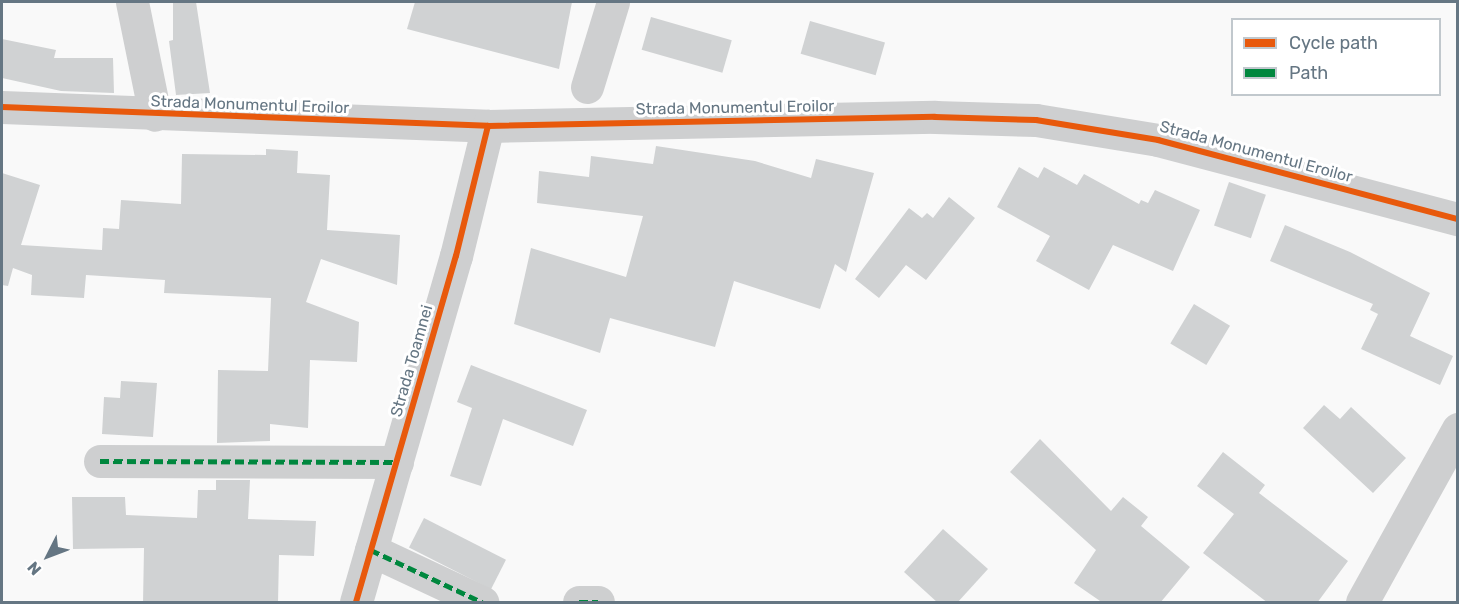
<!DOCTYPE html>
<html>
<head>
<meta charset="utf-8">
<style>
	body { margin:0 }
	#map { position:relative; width:1459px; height:604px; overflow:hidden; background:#f9f9f9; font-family:Rubik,sans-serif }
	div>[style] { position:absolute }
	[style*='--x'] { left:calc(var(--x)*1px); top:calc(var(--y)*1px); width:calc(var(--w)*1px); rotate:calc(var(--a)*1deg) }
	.building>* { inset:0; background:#d0d2d3; transform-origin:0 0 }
	.minor>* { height:33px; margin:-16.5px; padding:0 16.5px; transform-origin:16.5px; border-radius:16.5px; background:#cecfd0 }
	.quiet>* { height:4.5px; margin-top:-2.25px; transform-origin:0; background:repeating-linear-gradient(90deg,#00873e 0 9px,transparent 0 13.5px) }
	.cycleway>* { height:6px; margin:-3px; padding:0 3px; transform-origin:3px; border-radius:3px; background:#e8590c }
	span { translate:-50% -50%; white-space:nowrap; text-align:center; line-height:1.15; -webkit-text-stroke:6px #fff; paint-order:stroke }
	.street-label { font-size:16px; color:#657683 }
	.frame { position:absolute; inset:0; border:3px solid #657683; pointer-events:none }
	.legend { position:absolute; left:1231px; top:18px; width:210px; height:78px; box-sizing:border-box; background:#fff; border:2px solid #c1c8cd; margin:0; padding:8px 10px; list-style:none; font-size:18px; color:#657683 }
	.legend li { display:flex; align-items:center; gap:12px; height:30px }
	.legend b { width:30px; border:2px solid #c1c8cd }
	.north { position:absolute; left:18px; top:526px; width:60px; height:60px; -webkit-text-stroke:4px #fff; paint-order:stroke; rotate:228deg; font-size:16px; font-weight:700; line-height:24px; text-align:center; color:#657683 }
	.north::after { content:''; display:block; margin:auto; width:21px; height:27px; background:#657683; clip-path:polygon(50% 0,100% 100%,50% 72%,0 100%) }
</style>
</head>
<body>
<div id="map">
	<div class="building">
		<div style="clip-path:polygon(173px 2px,196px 2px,210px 93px,176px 95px,169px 41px,173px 40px)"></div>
		<div style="clip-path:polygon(415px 2px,572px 2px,559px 69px,407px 29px)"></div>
		<div style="left:651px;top:17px;width:84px;height:34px;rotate:16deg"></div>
		<div style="left:810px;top:21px;width:78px;height:34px;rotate:16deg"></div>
		<div style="clip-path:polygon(2px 39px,56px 50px,54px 58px,113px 58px,114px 93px,61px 91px,2px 78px)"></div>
		<div style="clip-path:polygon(656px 146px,755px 161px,811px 178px,816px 159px,874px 173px,846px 272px,835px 264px,820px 309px,734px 281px,715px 347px,610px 318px,600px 353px,514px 324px,531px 248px,626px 277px,643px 216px,537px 203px,539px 171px,589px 177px,591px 156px,653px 164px)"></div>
		<div style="clip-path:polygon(266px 149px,298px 151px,297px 173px,330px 175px,327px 230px,400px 235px,397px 285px,321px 259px,306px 302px,359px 322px,357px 362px,310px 360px,308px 428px,270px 424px,270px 441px,217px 443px,218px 370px,268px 371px,271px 298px,164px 293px,165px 280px,86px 275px,84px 298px,31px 295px,32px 275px,13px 268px,8px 286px,2px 285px,2px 173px,40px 185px,21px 245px,102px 250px,103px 228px,119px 229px,121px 200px,181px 204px,182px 154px,266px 155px)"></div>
		<div style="clip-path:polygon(1019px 167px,1038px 178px,1044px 167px,1077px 185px,1084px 174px,1139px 204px,1141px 200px,1148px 203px,1155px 190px,1200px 210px,1173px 271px,1113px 245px,1089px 290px,1036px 261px,1050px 236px,997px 207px)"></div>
		<div style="left:1229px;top:182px;width:39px;height:46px;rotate:19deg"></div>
		<div style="clip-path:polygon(949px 197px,975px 218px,926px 280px,906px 265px,879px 298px,855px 279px,909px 208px,922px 218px,927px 213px,933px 218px)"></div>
		<div style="clip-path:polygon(1285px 225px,1350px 252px,1430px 293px,1410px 336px,1453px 356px,1440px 385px,1361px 349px,1378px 314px,1370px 310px,1373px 304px,1270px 261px)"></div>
		<div style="left:1194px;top:304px;width:42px;height:46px;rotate:31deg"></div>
		<div style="clip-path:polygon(471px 365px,587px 410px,573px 446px,503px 419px,481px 486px,450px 476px,472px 408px,457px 402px)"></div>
		<div style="clip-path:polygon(121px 381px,157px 383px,153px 437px,102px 434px,104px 397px,120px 398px)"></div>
		<div style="clip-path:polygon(1324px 405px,1340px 419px,1351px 407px,1406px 458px,1373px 493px,1303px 428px)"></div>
		<div style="clip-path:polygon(1040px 439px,1111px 511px,1123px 497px,1148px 517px,1141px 526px,1190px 567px,1160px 603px,1103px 603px,1074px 583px,1096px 550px,1010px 472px)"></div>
		<div style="clip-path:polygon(1223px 452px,1265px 485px,1259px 493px,1348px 561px,1317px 603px,1268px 603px,1203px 553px,1234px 514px,1197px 486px)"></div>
		<div style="clip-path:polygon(216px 480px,250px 480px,248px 519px,316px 521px,314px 556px,279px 555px,278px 603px,143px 603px,144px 548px,73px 549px,72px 497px,125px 497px,126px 515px,197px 518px,198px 490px,216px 490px)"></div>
		<div style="left:424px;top:518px;width:92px;height:33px;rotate:27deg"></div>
		<div style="clip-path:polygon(943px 529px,988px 569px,957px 603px,938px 603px,904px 572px)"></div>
	</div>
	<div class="minor">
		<div style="--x:132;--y:2;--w:115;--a:78.5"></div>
		<div style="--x:587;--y:87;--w:89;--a:-73"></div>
		<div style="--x:2;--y:107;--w:486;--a:2.2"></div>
		<div style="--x:488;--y:126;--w:447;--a:-1.2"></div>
		<div style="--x:935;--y:117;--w:101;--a:1.7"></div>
		<div style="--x:1036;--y:120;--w:124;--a:9.3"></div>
		<div style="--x:1158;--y:140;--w:310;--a:14.8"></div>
		<div style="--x:100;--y:461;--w:297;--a:0.2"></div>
		<div style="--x:371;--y:550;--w:123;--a:25.1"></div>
		<div style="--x:356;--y:602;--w:360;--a:-73.9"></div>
		<div style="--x:456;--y:256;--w:134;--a:-76.2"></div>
		<div style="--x:579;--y:602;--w:19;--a:0"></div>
		<div style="--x:1362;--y:602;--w:198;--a:-61"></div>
	</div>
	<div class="quiet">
		<div style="--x:100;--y:461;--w:297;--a:0.2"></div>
		<div style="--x:371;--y:550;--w:123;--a:25.1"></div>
		<div style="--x:579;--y:602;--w:19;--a:0"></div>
	</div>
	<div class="cycleway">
		<div style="--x:2;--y:107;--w:486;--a:2.2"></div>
		<div style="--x:488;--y:126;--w:447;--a:-1.2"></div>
		<div style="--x:935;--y:117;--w:101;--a:1.7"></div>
		<div style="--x:1036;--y:120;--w:124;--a:9.3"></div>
		<div style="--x:1158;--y:140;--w:310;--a:14.8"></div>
		<div style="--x:356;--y:602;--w:360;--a:-73.9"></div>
		<div style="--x:456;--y:256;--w:134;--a:-76.2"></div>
	</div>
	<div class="street-label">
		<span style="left:250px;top:105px;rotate:2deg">Strada Monumentul Eroilor</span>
		<span style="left:735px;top:108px;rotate:-1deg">Strada Monumentul Eroilor</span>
		<span style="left:1256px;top:152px;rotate:15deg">Strada Monumentul Eroilor</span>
		<span style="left:412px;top:361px;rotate:-74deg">Strada Toamnei</span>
	</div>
	<div class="frame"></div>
	<ul class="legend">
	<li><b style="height:8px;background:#e8590c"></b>Cycle path</li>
	<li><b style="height:8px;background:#00873e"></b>Path</li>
	</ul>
	<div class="north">N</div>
</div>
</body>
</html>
